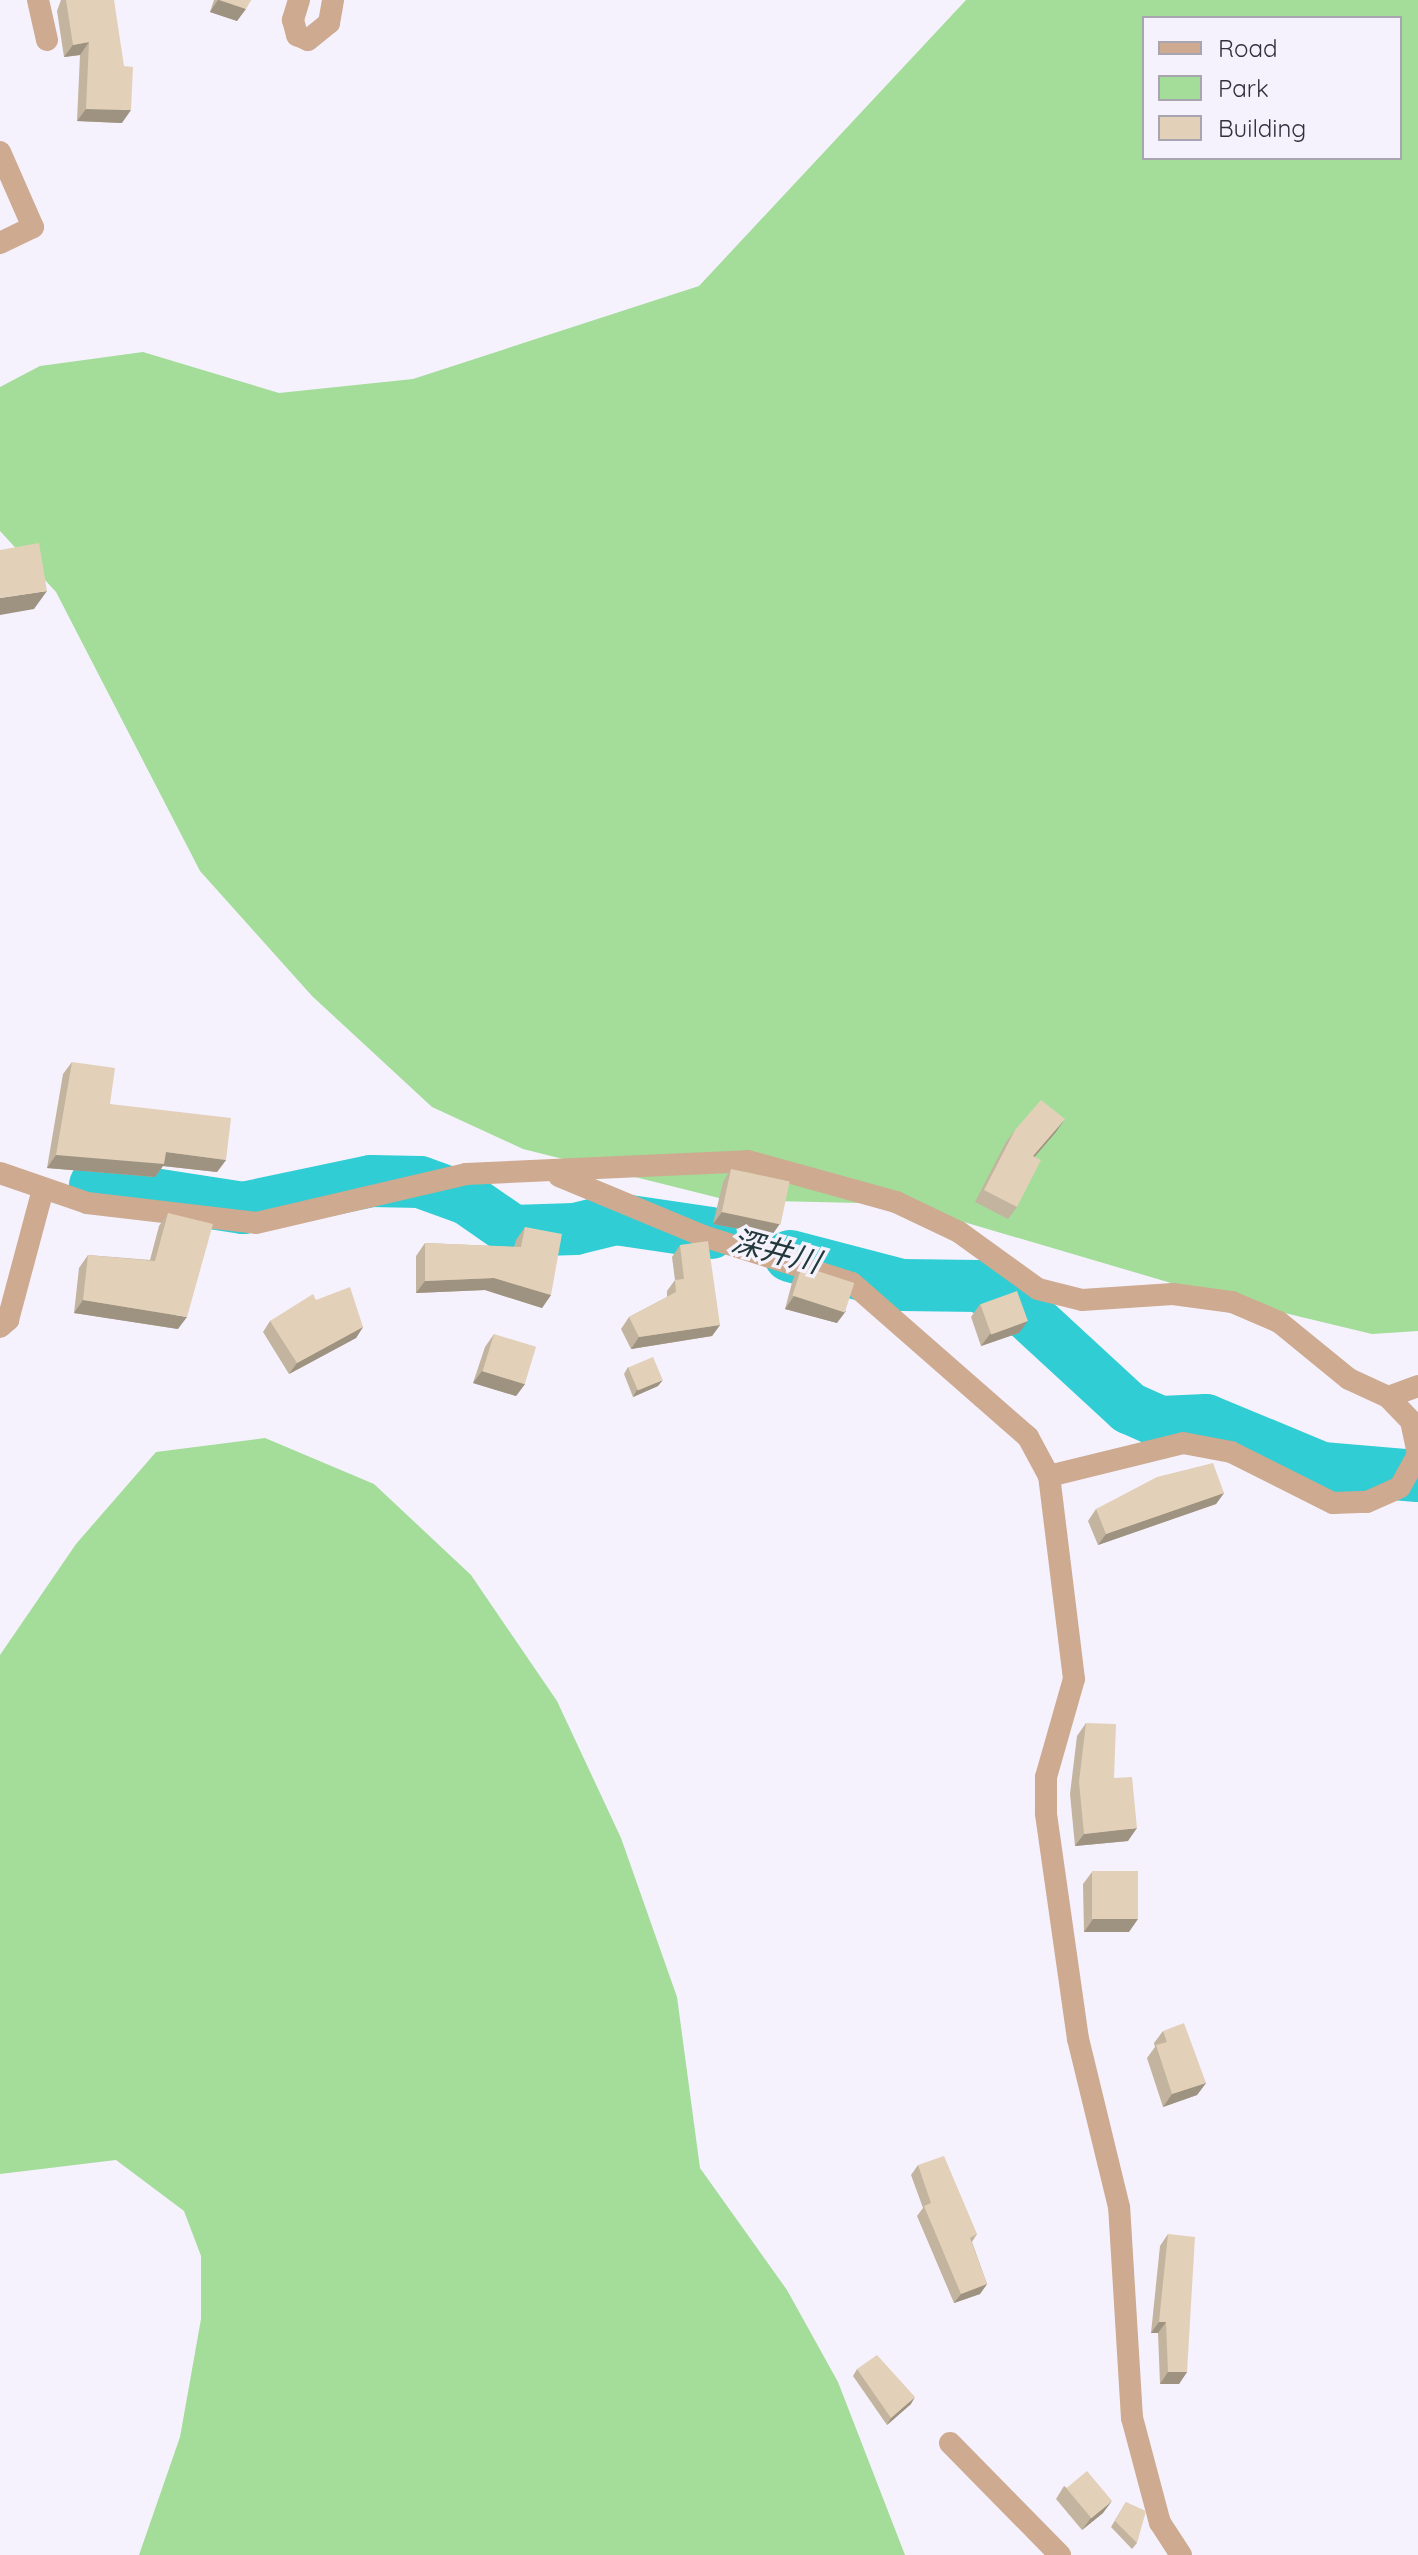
<!DOCTYPE html>
<html>
<head>
<meta charset="utf-8">
<style>
	body { margin:0 }
	#map { position:relative; width:1418px; height:2555px; overflow:hidden; background:#f5f2fe; font-family:Quicksand,"Noto Sans JP",sans-serif }
	div>[style] { position:absolute }
	[style*='--x'] { left:calc(var(--x)*1px); top:calc(var(--y)*1px); width:calc(var(--w)*1px); rotate:calc(var(--a)*1deg) }
	.green>* { inset:0; background:#a4dc9a }
	.river>* { height:52px; margin:-26px; padding:0 26px; transform-origin:26px; border-radius:26px; background:#30cdd4 }
	.minor>* { height:22px; margin:-11px; padding:0 11px; transform-origin:11px; border-radius:11px; background:#cdaa90 }
	.wall>* { inset:0; background:#c2b49e }
	.shaded-wall>* { inset:0; background:#9e9281 }
	.building>* { inset:0; background:#e2d1b8; transform-origin:0 0 }
	span { translate:-50% -50%; white-space:nowrap; text-align:center; line-height:1.15; -webkit-text-stroke:7px #f5f2fe; paint-order:stroke }
	.water-label { font-size:30px; color:#21393b; font-style:italic }
	.legend { position:absolute; left:1142px; top:16px; width:260px; height:144px; box-sizing:border-box; background:#f5f2fe; border:2px solid #a8a5b0; margin:0; padding:10px 14px; list-style:none; font-size:24px; color:#34313c }
	.legend li { display:flex; align-items:center; gap:16px; height:40px }
	.legend b { width:40px; border:2px solid #a8a5b0 }
</style>
</head>
<body>
<div id="map">
	<div class="green">
		<div style="clip-path:polygon(evenodd,966px 0,1418px 0,1418px 1331px,1372px 1334px,1222px 1298px,903px 1204px,727px 1200px,523px 1149px,432px 1107px,312px 996px,200px 871px,56px 592px,0 531px,0 387px,40px 366px,143px 352px,279px 393px,413px 379px,699px 286px,966px 0,1144px 18px,1400px 18px,1400px 158px,1144px 158px,1144px 18px)"></div>
		<div style="clip-path:polygon(265px 1438px,374px 1484px,471px 1575px,557px 1701px,621px 1838px,677px 1997px,700px 2168px,787px 2290px,838px 2382px,905px 2555px,139px 2555px,180px 2437px,201px 2319px,201px 2256px,184px 2211px,116px 2160px,0 2174px,0 1655px,76px 1544px,156px 1452px)"></div>
	</div>
	<div class="river">
		<div style="--x:95;--y:1185;--w:150;--a:8.8"></div>
		<div style="--x:243;--y:1208;--w:131;--a:-11.9"></div>
		<div style="--x:371;--y:1181;--w:49;--a:1.2"></div>
		<div style="--x:420;--y:1182;--w:50;--a:19.9"></div>
		<div style="--x:467;--y:1199;--w:56;--a:34.8"></div>
		<div style="--x:513;--y:1231;--w:62;--a:-1.8"></div>
		<div style="--x:575;--y:1229;--w:42;--a:-13.7"></div>
		<div style="--x:616;--y:1219;--w:96;--a:8.4"></div>
		<div style="--x:790;--y:1256;--w:115;--a:14.6"></div>
		<div style="--x:901;--y:1285;--w:78;--a:0.7"></div>
		<div style="--x:979;--y:1286;--w:56;--a:30.3"></div>
		<div style="--x:1027;--y:1314;--w:139;--a:42.7"></div>
		<div style="--x:1129;--y:1408;--w:35;--a:24"></div>
		<div style="--x:1161;--y:1422;--w:45;--a:-2.5"></div>
		<div style="--x:1206;--y:1420;--w:126;--a:22.5"></div>
		<div style="--x:1322;--y:1468;--w:96;--a:4.8"></div>
	</div>
	<div class="minor">
		<div style="--x:38;--y:0;--w:41;--a:77.3"></div>
		<div style="--x:299;--y:0;--w:21;--a:107"></div>
		<div style="--x:293;--y:20;--w:16;--a:75"></div>
		<div style="--x:297;--y:35;--w:12;--a:24"></div>
		<div style="--x:308;--y:40;--w:27;--a:-39"></div>
		<div style="--x:329;--y:23;--w:23;--a:-80"></div>
		<div style="--x:0;--y:152;--w:82;--a:66.3"></div>
		<div style="--x:33;--y:227;--w:37;--a:154"></div>
		<div style="--x:0;--y:1173;--w:92;--a:19"></div>
		<div style="--x:87;--y:1203;--w:170;--a:6.7"></div>
		<div style="--x:256;--y:1223;--w:216;--a:-13.1"></div>
		<div style="--x:466;--y:1174;--w:282;--a:-2.6"></div>
		<div style="--x:748;--y:1161;--w:154;--a:15.5"></div>
		<div style="--x:896;--y:1202;--w:70;--a:25.5"></div>
		<div style="--x:959;--y:1232;--w:97;--a:35.8"></div>
		<div style="--x:1038;--y:1289;--w:45;--a:14"></div>
		<div style="--x:1082;--y:1300;--w:91;--a:-3.8"></div>
		<div style="--x:1173;--y:1294;--w:60;--a:7.7"></div>
		<div style="--x:1232;--y:1302;--w:51;--a:23.1"></div>
		<div style="--x:1279;--y:1322;--w:90;--a:39.2"></div>
		<div style="--x:1349;--y:1379;--w:43;--a:24.8"></div>
		<div style="--x:1388;--y:1397;--w:33;--a:46"></div>
		<div style="--x:1411;--y:1421;--w:33;--a:78"></div>
		<div style="--x:559;--y:1176;--w:156;--a:22.6"></div>
		<div style="--x:703;--y:1236;--w:156;--a:17.5"></div>
		<div style="--x:852;--y:1283;--w:234;--a:41.2"></div>
		<div style="--x:1028;--y:1437;--w:44;--a:61.7"></div>
		<div style="--x:0;--y:1327;--w:11;--a:-41"></div>
		<div style="--x:8;--y:1320;--w:131;--a:-75"></div>
		<div style="--x:1388;--y:1397;--w:32;--a:-20"></div>
		<div style="--x:950;--y:2443;--w:157;--a:45.5"></div>
		<div style="--x:1181;--y:2555;--w:38;--a:-123"></div>
		<div style="--x:1160;--y:2523;--w:109;--a:-104.9"></div>
		<div style="--x:1132;--y:2418;--w:211;--a:-93.5"></div>
		<div style="--x:1119;--y:2207;--w:173;--a:-103.7"></div>
		<div style="--x:1078;--y:2039;--w:228;--a:-98.1"></div>
		<div style="--x:1046;--y:1813;--w:36;--a:-90"></div>
		<div style="--x:1046;--y:1777;--w:102;--a:-74.1"></div>
		<div style="--x:1074;--y:1679;--w:205;--a:-97"></div>
		<div style="--x:1049;--y:1476;--w:138;--a:-13.8"></div>
		<div style="--x:1183;--y:1443;--w:49;--a:10.6"></div>
		<div style="--x:1231;--y:1452;--w:114;--a:26.6"></div>
		<div style="--x:1333;--y:1503;--w:34;--a:-2"></div>
		<div style="--x:1367;--y:1502;--w:36;--a:-24"></div>
		<div style="--x:1400;--y:1487;--w:38;--a:-61"></div>
	</div>
	<div class="wall">
		<div style="clip-path:polygon(61px 0,114px 0,122px 123px,77px 121px,80px 55px,64px 57px,57px 11px)"></div>
		<div style="clip-path:polygon(214px 0,251px 0,237px 21px,210px 12px)"></div>
		<div style="clip-path:polygon(72px 1062px,110px 1104px,226px 1160px,217px 1172px,163px 1166px,155px 1177px,47px 1168px,63px 1074px)"></div>
		<div style="clip-path:polygon(1015px 1130px,1056px 1132px,1034px 1157px,1017px 1207px,1008px 1219px,975px 1202px,1006px 1142px)"></div>
		<div style="clip-path:polygon(731px 1169px,781px 1222px,772px 1235px,713px 1224px,723px 1182px)"></div>
		<div style="clip-path:polygon(168px 1213px,178px 1329px,74px 1313px,79px 1268px,88px 1255px,150px 1260px,159px 1226px)"></div>
		<div style="clip-path:polygon(525px 1227px,551px 1295px,542px 1308px,485px 1290px,416px 1293px,416px 1256px,425px 1243px,514px 1247px,516px 1240px)"></div>
		<div style="clip-path:polygon(680px 1245px,720px 1325px,712px 1336px,631px 1349px,621px 1329px,629px 1317px,667px 1297px,667px 1291px,675px 1280px,672px 1257px)"></div>
		<div style="clip-path:polygon(802px 1266px,837px 1323px,785px 1309px,793px 1279px)"></div>
		<div style="clip-path:polygon(316px 1300px,363px 1327px,356px 1338px,289px 1374px,263px 1332px,270px 1321px)"></div>
		<div style="clip-path:polygon(980px 1304px,1019px 1333px,981px 1346px,971px 1317px)"></div>
		<div style="clip-path:polygon(494px 1334px,525px 1384px,516px 1396px,473px 1383px,485px 1347px)"></div>
		<div style="clip-path:polygon(628px 1367px,658px 1386px,633px 1397px,624px 1374px)"></div>
		<div style="clip-path:polygon(1224px 1493px,1216px 1504px,1098px 1545px,1088px 1521px,1096px 1509px)"></div>
		<div style="clip-path:polygon(1086px 1723px,1114px 1778px,1128px 1841px,1075px 1846px,1070px 1794px,1077px 1736px)"></div>
		<div style="clip-path:polygon(1092px 1872px,1129px 1932px,1084px 1932px,1083px 1884px)"></div>
		<div style="clip-path:polygon(1163px 2031px,1206px 2083px,1197px 2095px,1163px 2107px,1147px 2058px,1155px 2047px,1154px 2043px)"></div>
		<div style="clip-path:polygon(918px 2165px,977px 2234px,972px 2242px,987px 2284px,980px 2294px,954px 2303px,917px 2216px,923px 2208px,911px 2175px)"></div>
		<div style="clip-path:polygon(1168px 2234px,1187px 2372px,1179px 2384px,1160px 2384px,1158px 2333px,1151px 2333px,1160px 2246px)"></div>
		<div style="clip-path:polygon(857px 2369px,911px 2404px,887px 2425px,853px 2376px)"></div>
		<div style="clip-path:polygon(1064px 2486px,1103px 2513px,1082px 2530px,1056px 2499px)"></div>
		<div style="clip-path:polygon(1126px 2502px,1137px 2543px,1132px 2549px,1111px 2527px)"></div>
	</div>
	<div class="shaded-wall">
		<div style="clip-path:polygon(218px 0,246px 9px,237px 21px,210px 12px)"></div>
		<div style="clip-path:polygon(89px 42px,80px 55px,64px 57px,73px 45px)"></div>
		<div style="clip-path:polygon(86px 109px,131px 110px,122px 123px,77px 121px)"></div>
		<div style="clip-path:polygon(47px 591px,34px 609px,0 615px,0 598px)"></div>
		<div style="clip-path:polygon(1065px 1119px,1056px 1132px,1024px 1169px,1033px 1156px)"></div>
		<div style="clip-path:polygon(166px 1152px,226px 1160px,217px 1172px,163px 1166px,155px 1177px,47px 1168px,56px 1155px)"></div>
		<div style="clip-path:polygon(722px 1212px,781px 1222px,772px 1235px,713px 1224px)"></div>
		<div style="clip-path:polygon(494px 1278px,551px 1295px,542px 1308px,485px 1290px,416px 1293px,425px 1281px)"></div>
		<div style="clip-path:polygon(794px 1296px,846px 1311px,837px 1323px,785px 1309px)"></div>
		<div style="clip-path:polygon(83px 1300px,187px 1317px,178px 1329px,74px 1313px)"></div>
		<div style="clip-path:polygon(1028px 1321px,1019px 1333px,981px 1346px,990px 1334px)"></div>
		<div style="clip-path:polygon(720px 1325px,712px 1336px,631px 1349px,639px 1337px)"></div>
		<div style="clip-path:polygon(363px 1327px,356px 1338px,289px 1374px,297px 1363px)"></div>
		<div style="clip-path:polygon(482px 1371px,525px 1384px,516px 1396px,473px 1383px)"></div>
		<div style="clip-path:polygon(663px 1380px,658px 1386px,633px 1397px,637px 1390px)"></div>
		<div style="clip-path:polygon(1224px 1493px,1216px 1504px,1098px 1545px,1106px 1534px)"></div>
		<div style="clip-path:polygon(1137px 1828px,1128px 1841px,1075px 1846px,1084px 1834px)"></div>
		<div style="clip-path:polygon(1093px 1919px,1138px 1919px,1129px 1932px,1084px 1932px)"></div>
		<div style="clip-path:polygon(1206px 2083px,1197px 2095px,1163px 2107px,1172px 2094px)"></div>
		<div style="clip-path:polygon(987px 2284px,980px 2294px,954px 2303px,961px 2294px)"></div>
		<div style="clip-path:polygon(1159px 2322px,1166px 2322px,1158px 2333px,1151px 2333px)"></div>
		<div style="clip-path:polygon(1168px 2372px,1187px 2372px,1179px 2384px,1160px 2384px)"></div>
		<div style="clip-path:polygon(915px 2397px,911px 2404px,887px 2425px,891px 2418px)"></div>
		<div style="clip-path:polygon(1112px 2501px,1103px 2513px,1082px 2530px,1091px 2518px)"></div>
	</div>
	<div class="building">
		<div style="clip-path:polygon(66px 0,114px 0,124px 66px,133px 67px,131px 110px,86px 109px,89px 42px,73px 45px)"></div>
		<div style="clip-path:polygon(220px 0,251px 0,246px 9px)"></div>
		<div style="clip-path:polygon(39px 543px,47px 591px,0 598px,0 550px)"></div>
		<div style="clip-path:polygon(72px 1062px,115px 1068px,110px 1104px,231px 1118px,226px 1160px,166px 1152px,164px 1164px,56px 1155px)"></div>
		<div style="clip-path:polygon(1041px 1100px,1065px 1119px,1033px 1156px,1041px 1160px,1017px 1207px,984px 1190px,1015px 1130px)"></div>
		<div style="left:731px;top:1169px;width:60px;height:44px;rotate:12deg"></div>
		<div style="clip-path:polygon(168px 1213px,213px 1224px,187px 1317px,83px 1300px,88px 1255px,155px 1261px)"></div>
		<div style="clip-path:polygon(525px 1227px,562px 1234px,551px 1295px,494px 1278px,425px 1281px,425px 1243px,521px 1247px)"></div>
		<div style="clip-path:polygon(708px 1241px,720px 1325px,639px 1337px,629px 1317px,676px 1292px,675px 1280px,684px 1279px,680px 1245px)"></div>
		<div style="left:802px;top:1266px;width:55px;height:31px;rotate:18deg"></div>
		<div style="clip-path:polygon(350px 1287px,363px 1327px,297px 1363px,270px 1321px,313px 1294px,316px 1300px)"></div>
		<div style="left:1017px;top:1291px;width:32px;height:39px;rotate:70deg"></div>
		<div style="left:494px;top:1334px;width:44px;height:39px;rotate:17deg"></div>
		<div style="left:653px;top:1357px;width:25px;height:27px;rotate:67deg"></div>
		<div style="clip-path:polygon(1213px 1463px,1224px 1493px,1106px 1534px,1096px 1509px,1157px 1477px)"></div>
		<div style="clip-path:polygon(1086px 1723px,1116px 1724px,1114px 1778px,1132px 1777px,1137px 1828px,1084px 1834px,1079px 1782px)"></div>
		<div style="left:1138px;top:1871px;width:48px;height:46px;rotate:90deg"></div>
		<div style="clip-path:polygon(1184px 2023px,1206px 2083px,1172px 2094px,1156px 2045px,1167px 2042px,1163px 2031px)"></div>
		<div style="clip-path:polygon(944px 2156px,977px 2234px,970px 2238px,987px 2284px,961px 2294px,924px 2206px,931px 2203px,918px 2165px)"></div>
		<div style="clip-path:polygon(1168px 2234px,1195px 2237px,1187px 2372px,1168px 2372px,1166px 2322px,1159px 2322px)"></div>
		<div style="clip-path:polygon(877px 2355px,915px 2397px,891px 2418px,857px 2369px)"></div>
		<div style="left:1087px;top:2471px;width:39px;height:27px;rotate:50deg"></div>
		<div style="clip-path:polygon(1126px 2502px,1146px 2511px,1137px 2543px,1115px 2521px)"></div>
	</div>
	<div class="water-label">
		<span style="left:776px;top:1251px;rotate:15deg">深井川</span>
	</div>
	<ul class="legend">
	<li><b style="height:10px;background:#cdaa90"></b>Road</li>
	<li><b style="height:22px;background:#a4dc9a"></b>Park</li>
	<li><b style="height:22px;background:#e2d1b8"></b>Building</li>
	</ul>
</div>
</body>
</html>
